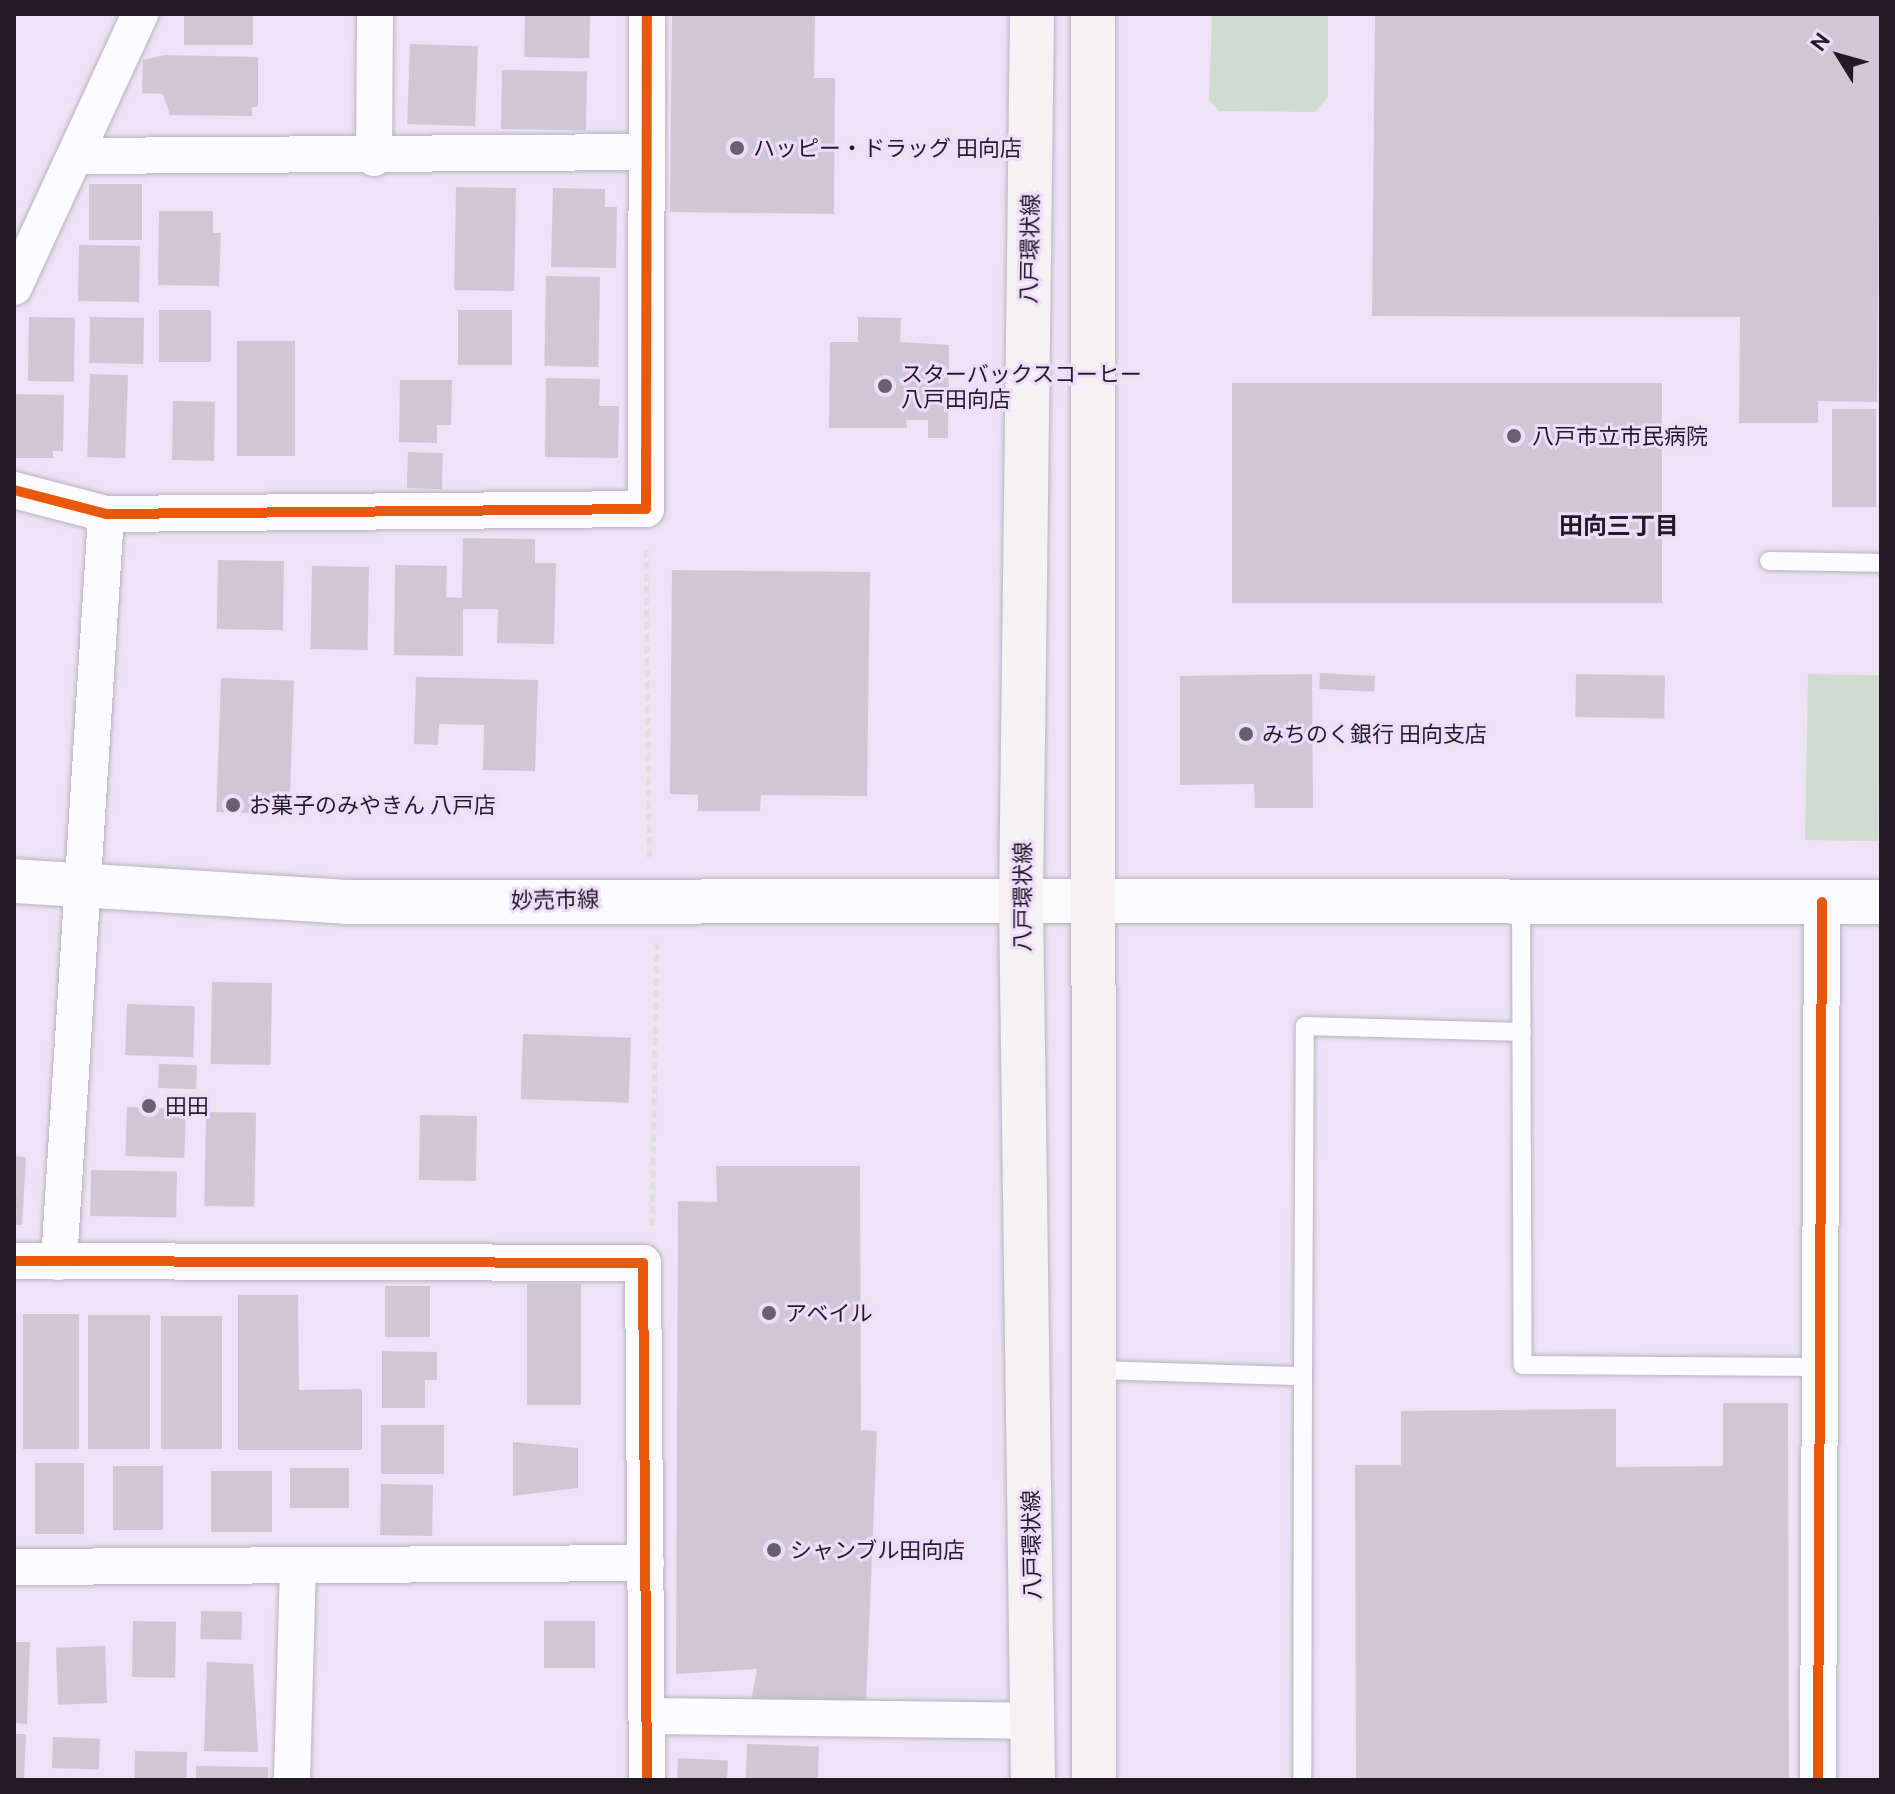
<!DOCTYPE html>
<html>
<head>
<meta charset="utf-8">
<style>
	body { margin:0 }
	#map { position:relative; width:1895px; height:1794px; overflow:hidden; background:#ede3f5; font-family:Ubuntu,"Noto Sans JP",sans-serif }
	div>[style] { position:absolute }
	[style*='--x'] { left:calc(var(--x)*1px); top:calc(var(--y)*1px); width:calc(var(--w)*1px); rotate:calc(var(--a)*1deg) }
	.green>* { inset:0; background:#d1dcd1; transform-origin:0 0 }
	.building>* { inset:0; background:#cfc7d5; transform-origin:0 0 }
	.path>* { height:5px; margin-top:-2.5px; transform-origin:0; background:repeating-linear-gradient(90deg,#e0dde3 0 8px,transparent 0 12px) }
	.roads { filter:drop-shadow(0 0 2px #b9b2bf) drop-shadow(0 0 2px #b9b2bf) }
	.service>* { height:18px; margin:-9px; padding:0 9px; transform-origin:9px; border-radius:9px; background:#fcfbfe }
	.minor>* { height:36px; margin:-18px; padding:0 18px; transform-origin:18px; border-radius:18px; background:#fcfbfe }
	.tertiary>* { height:44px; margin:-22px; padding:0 22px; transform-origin:22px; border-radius:22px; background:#fcfbfe }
	.secondary>* { height:44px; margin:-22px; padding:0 22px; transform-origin:22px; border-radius:22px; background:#fcfbfe }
	.primary>* { height:44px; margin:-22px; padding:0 22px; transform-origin:22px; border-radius:22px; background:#f6f1f2 }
	.cycleway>* { height:10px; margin:-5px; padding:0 5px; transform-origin:5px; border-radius:5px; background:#e8590c }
	.dots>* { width:22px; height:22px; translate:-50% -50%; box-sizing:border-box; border:4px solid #eedcfc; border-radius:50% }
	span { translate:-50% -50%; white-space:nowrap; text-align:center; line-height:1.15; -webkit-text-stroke:6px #eedcfc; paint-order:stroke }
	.poi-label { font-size:22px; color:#221b26 }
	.left { translate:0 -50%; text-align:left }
	.street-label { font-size:22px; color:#221b26 }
	.neighbourhood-label { font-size:24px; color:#221b26; font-weight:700 }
	.frame { position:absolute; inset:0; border:16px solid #221b26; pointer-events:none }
	.north { position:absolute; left:1799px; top:16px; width:80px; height:80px; -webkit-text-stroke:6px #eedcfc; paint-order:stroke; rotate:307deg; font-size:22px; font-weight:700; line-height:32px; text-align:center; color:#221b26 }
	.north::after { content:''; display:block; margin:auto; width:28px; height:36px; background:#221b26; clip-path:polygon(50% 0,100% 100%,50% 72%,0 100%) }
</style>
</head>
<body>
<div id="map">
	<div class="green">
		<div style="clip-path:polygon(1212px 14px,1328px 14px,1328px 97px,1315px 112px,1219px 111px,1209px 100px)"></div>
		<div style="left:1808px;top:674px;width:73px;height:166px;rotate:1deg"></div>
	</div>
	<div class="building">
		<div style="left:184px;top:14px;width:69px;height:31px"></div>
		<div style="left:525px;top:14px;width:65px;height:43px;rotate:1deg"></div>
		<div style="clip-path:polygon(672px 14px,815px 14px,814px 78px,835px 78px,834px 214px,670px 212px)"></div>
		<div style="clip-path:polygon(1375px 14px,1881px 14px,1877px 402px,1818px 401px,1818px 423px,1739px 423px,1740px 317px,1372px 316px)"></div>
		<div style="left:410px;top:44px;width:68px;height:80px;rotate:2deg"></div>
		<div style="clip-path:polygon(164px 55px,258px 57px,258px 107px,252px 107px,252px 116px,170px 115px,163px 94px,142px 93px,143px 60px)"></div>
		<div style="left:502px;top:70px;width:85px;height:59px;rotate:1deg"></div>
		<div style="left:89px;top:184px;width:53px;height:56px"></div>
		<div style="left:456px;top:187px;width:60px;height:103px;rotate:1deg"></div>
		<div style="clip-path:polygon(553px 188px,605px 189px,605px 207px,617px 207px,616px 268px,551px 267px)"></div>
		<div style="clip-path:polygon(159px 211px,213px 211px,213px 233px,221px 233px,219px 286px,158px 285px)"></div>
		<div style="left:79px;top:245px;width:61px;height:56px;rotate:1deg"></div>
		<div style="left:546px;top:276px;width:54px;height:90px;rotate:1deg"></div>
		<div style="left:159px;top:310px;width:52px;height:52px"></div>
		<div style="left:458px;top:310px;width:54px;height:55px"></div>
		<div style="left:29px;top:317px;width:46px;height:64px;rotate:1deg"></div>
		<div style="left:90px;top:317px;width:54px;height:46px;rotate:1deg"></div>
		<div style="clip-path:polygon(858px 317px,901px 318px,900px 342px,949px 345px,948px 438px,928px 438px,928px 420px,906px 420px,907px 428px,829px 428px,830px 342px,858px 342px)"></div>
		<div style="left:237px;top:341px;width:58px;height:115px"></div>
		<div style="left:90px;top:374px;width:38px;height:83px;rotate:2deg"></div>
		<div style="clip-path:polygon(546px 378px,600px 379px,599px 406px,619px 406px,618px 458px,545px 457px)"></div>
		<div style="clip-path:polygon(400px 380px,452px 380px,451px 425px,437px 425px,437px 443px,399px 442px)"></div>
		<div style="left:1232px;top:383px;width:430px;height:220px"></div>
		<div style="clip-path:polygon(14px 394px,64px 395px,63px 451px,53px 451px,53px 458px,14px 458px)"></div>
		<div style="left:173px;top:401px;width:42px;height:59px;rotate:1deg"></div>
		<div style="left:1832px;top:409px;width:44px;height:98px"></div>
		<div style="left:408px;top:452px;width:35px;height:36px;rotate:2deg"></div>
		<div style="clip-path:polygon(463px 538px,535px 539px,535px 563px,556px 563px,554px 644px,497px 643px,498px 609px,463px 609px,463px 656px,394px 655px,395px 565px,447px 566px,446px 597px,462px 598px)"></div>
		<div style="left:218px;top:560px;width:66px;height:69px;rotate:1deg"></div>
		<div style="left:312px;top:566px;width:57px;height:83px;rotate:1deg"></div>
		<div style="clip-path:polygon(672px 570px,870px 572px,867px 796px,761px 795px,760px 811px,698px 811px,698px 795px,670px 794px)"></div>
		<div style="left:1320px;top:673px;width:55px;height:16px;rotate:3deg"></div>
		<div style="clip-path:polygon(1312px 674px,1313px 808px,1255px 808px,1254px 784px,1180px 785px,1180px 676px)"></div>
		<div style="left:1576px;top:674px;width:89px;height:43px;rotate:1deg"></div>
		<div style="clip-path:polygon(416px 677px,538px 680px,535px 771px,483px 770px,484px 725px,439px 724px,438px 745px,414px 744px)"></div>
		<div style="left:221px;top:678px;width:73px;height:134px;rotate:2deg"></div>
		<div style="left:212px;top:982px;width:60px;height:82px;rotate:1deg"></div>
		<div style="left:127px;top:1004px;width:68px;height:51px;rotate:2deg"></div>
		<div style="left:523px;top:1034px;width:108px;height:65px;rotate:2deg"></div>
		<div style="left:159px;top:1064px;width:38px;height:24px;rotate:2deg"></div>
		<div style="left:127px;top:1107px;width:59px;height:49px;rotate:2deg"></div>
		<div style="left:206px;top:1112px;width:50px;height:94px;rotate:1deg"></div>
		<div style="left:420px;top:1115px;width:57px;height:65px;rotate:1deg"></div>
		<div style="clip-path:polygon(14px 1156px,26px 1157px,22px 1225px,14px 1225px)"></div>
		<div style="clip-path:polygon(716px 1166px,860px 1166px,861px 1430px,877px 1431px,866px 1703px,751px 1702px,757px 1669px,676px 1674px,678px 1201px,717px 1202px)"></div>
		<div style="left:91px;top:1170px;width:86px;height:46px;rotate:1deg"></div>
		<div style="left:527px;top:1284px;width:54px;height:121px"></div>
		<div style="left:385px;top:1286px;width:45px;height:51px"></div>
		<div style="clip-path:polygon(238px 1295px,298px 1295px,299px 1390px,362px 1389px,362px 1450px,238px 1450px)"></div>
		<div style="left:23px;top:1314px;width:56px;height:135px"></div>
		<div style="left:150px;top:1315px;width:134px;height:62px;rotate:90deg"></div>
		<div style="left:161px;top:1316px;width:61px;height:133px"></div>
		<div style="clip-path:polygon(382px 1351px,437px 1352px,437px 1380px,425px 1380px,425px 1408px,382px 1408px)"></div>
		<div style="clip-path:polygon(1723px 1403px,1788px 1403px,1789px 1780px,1356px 1780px,1355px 1465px,1401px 1465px,1401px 1411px,1616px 1409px,1616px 1467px,1723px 1466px)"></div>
		<div style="left:381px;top:1425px;width:63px;height:49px"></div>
		<div style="clip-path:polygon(513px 1442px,578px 1448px,578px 1488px,513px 1496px)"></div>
		<div style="left:35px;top:1463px;width:49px;height:71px"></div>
		<div style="left:163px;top:1466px;width:64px;height:50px;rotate:90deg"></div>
		<div style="left:290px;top:1468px;width:59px;height:40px"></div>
		<div style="left:211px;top:1471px;width:61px;height:61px"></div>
		<div style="left:433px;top:1485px;width:51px;height:52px;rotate:91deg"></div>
		<div style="left:201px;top:1611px;width:41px;height:28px;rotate:1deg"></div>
		<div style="left:133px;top:1621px;width:43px;height:56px;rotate:1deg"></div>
		<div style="left:544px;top:1621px;width:51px;height:47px"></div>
		<div style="clip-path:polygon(14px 1642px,30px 1642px,27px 1724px,14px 1723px)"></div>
		<div style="left:105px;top:1646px;width:57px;height:49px;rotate:88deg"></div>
		<div style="clip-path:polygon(207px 1662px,253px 1664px,258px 1752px,204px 1751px)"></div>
		<div style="clip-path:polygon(14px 1734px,26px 1734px,24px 1780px,14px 1780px)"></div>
		<div style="left:53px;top:1737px;width:47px;height:31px;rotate:2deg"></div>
		<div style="left:747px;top:1744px;width:72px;height:36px;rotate:2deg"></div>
		<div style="left:135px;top:1751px;width:52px;height:29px;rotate:1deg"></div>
		<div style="left:678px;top:1758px;width:50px;height:22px;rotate:3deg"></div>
		<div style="left:196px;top:1766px;width:72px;height:14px;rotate:1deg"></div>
	</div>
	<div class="path">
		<div style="--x:646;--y:549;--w:310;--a:89.4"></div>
		<div style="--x:652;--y:1225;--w:282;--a:-89"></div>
	</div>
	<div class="roads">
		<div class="service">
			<div style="--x:1769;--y:561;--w:112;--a:1"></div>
			<div style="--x:1521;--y:901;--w:464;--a:89.8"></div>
			<div style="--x:1523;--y:1365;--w:293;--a:0.4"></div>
			<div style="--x:1096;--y:1370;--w:207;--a:1.7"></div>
			<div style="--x:1303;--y:1376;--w:404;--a:90.1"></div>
			<div style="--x:1303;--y:1376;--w:350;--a:-89.7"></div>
			<div style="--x:1305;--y:1026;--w:217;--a:1.6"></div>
		</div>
		<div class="minor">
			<div style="--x:75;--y:156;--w:569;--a:-0.4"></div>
			<div style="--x:374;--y:158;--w:144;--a:-89.6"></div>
			<div style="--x:14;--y:287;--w:301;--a:-65.2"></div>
			<div style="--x:14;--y:490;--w:95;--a:14.6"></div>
			<div style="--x:106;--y:514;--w:540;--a:-0.53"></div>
			<div style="--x:646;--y:509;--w:495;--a:-89.9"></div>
			<div style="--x:14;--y:1261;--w:629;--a:0.18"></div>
			<div style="--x:643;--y:1263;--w:517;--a:89.56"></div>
			<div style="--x:59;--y:1262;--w:749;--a:-86.4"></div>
			<div style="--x:14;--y:1567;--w:632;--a:-0.36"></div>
			<div style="--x:647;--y:1716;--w:386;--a:0.7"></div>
			<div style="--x:292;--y:1780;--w:213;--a:-88.4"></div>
			<div style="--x:1818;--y:1780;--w:878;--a:-89.74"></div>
		</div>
		<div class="tertiary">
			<div style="--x:1097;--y:901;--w:784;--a:0.07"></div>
		</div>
		<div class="secondary">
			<div style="--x:14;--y:881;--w:335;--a:3.6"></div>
			<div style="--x:348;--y:902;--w:749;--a:-0.08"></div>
		</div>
		<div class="primary">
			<div style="--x:1032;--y:14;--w:887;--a:90.71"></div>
			<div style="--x:1021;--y:901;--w:879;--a:89.22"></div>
			<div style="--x:1093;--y:14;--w:1766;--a:89.97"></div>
		</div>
	</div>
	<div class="cycleway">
		<div style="--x:14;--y:490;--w:95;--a:14.6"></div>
		<div style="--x:106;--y:514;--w:540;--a:-0.53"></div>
		<div style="--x:646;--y:509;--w:495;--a:-89.9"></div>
		<div style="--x:14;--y:1261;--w:629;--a:0.18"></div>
		<div style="--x:643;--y:1263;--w:517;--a:89.56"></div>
		<div style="--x:1818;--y:1780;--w:878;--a:-89.74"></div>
	</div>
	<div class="dots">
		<div style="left:737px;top:148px;background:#69616e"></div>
		<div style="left:885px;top:386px;background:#69616e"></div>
		<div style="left:1514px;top:436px;background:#69616e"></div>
		<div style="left:1246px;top:734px;background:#69616e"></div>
		<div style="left:233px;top:805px;background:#69616e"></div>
		<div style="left:149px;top:1106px;background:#69616e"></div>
		<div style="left:769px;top:1313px;background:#69616e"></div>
		<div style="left:774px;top:1550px;background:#69616e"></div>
	</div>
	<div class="poi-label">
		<span class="left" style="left:753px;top:148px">ハッピー・ドラッグ 田向店</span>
		<span class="left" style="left:901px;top:386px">スターバックスコーヒー<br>八戸田向店</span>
		<span class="left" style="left:1532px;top:436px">八戸市立市民病院</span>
		<span class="left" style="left:1262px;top:734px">みちのく銀行 田向支店</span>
		<span class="left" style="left:249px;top:805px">お菓子のみやきん 八戸店</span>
		<span class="left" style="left:165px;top:1106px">田田</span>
		<span class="left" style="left:785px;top:1313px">アベイル</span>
		<span class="left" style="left:790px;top:1550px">シャンブル田向店</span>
	</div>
	<div class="street-label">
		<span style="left:1029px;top:249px;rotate:-89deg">八戸環状線</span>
		<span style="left:1022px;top:897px;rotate:-90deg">八戸環状線</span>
		<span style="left:555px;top:899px;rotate:-1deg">妙売市線</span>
		<span style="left:1031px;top:1545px;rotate:-91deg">八戸環状線</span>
	</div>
	<div class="neighbourhood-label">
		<span style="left:1619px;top:526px">田向三丁目</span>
	</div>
	<div class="frame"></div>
	<div class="north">N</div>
</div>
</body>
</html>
